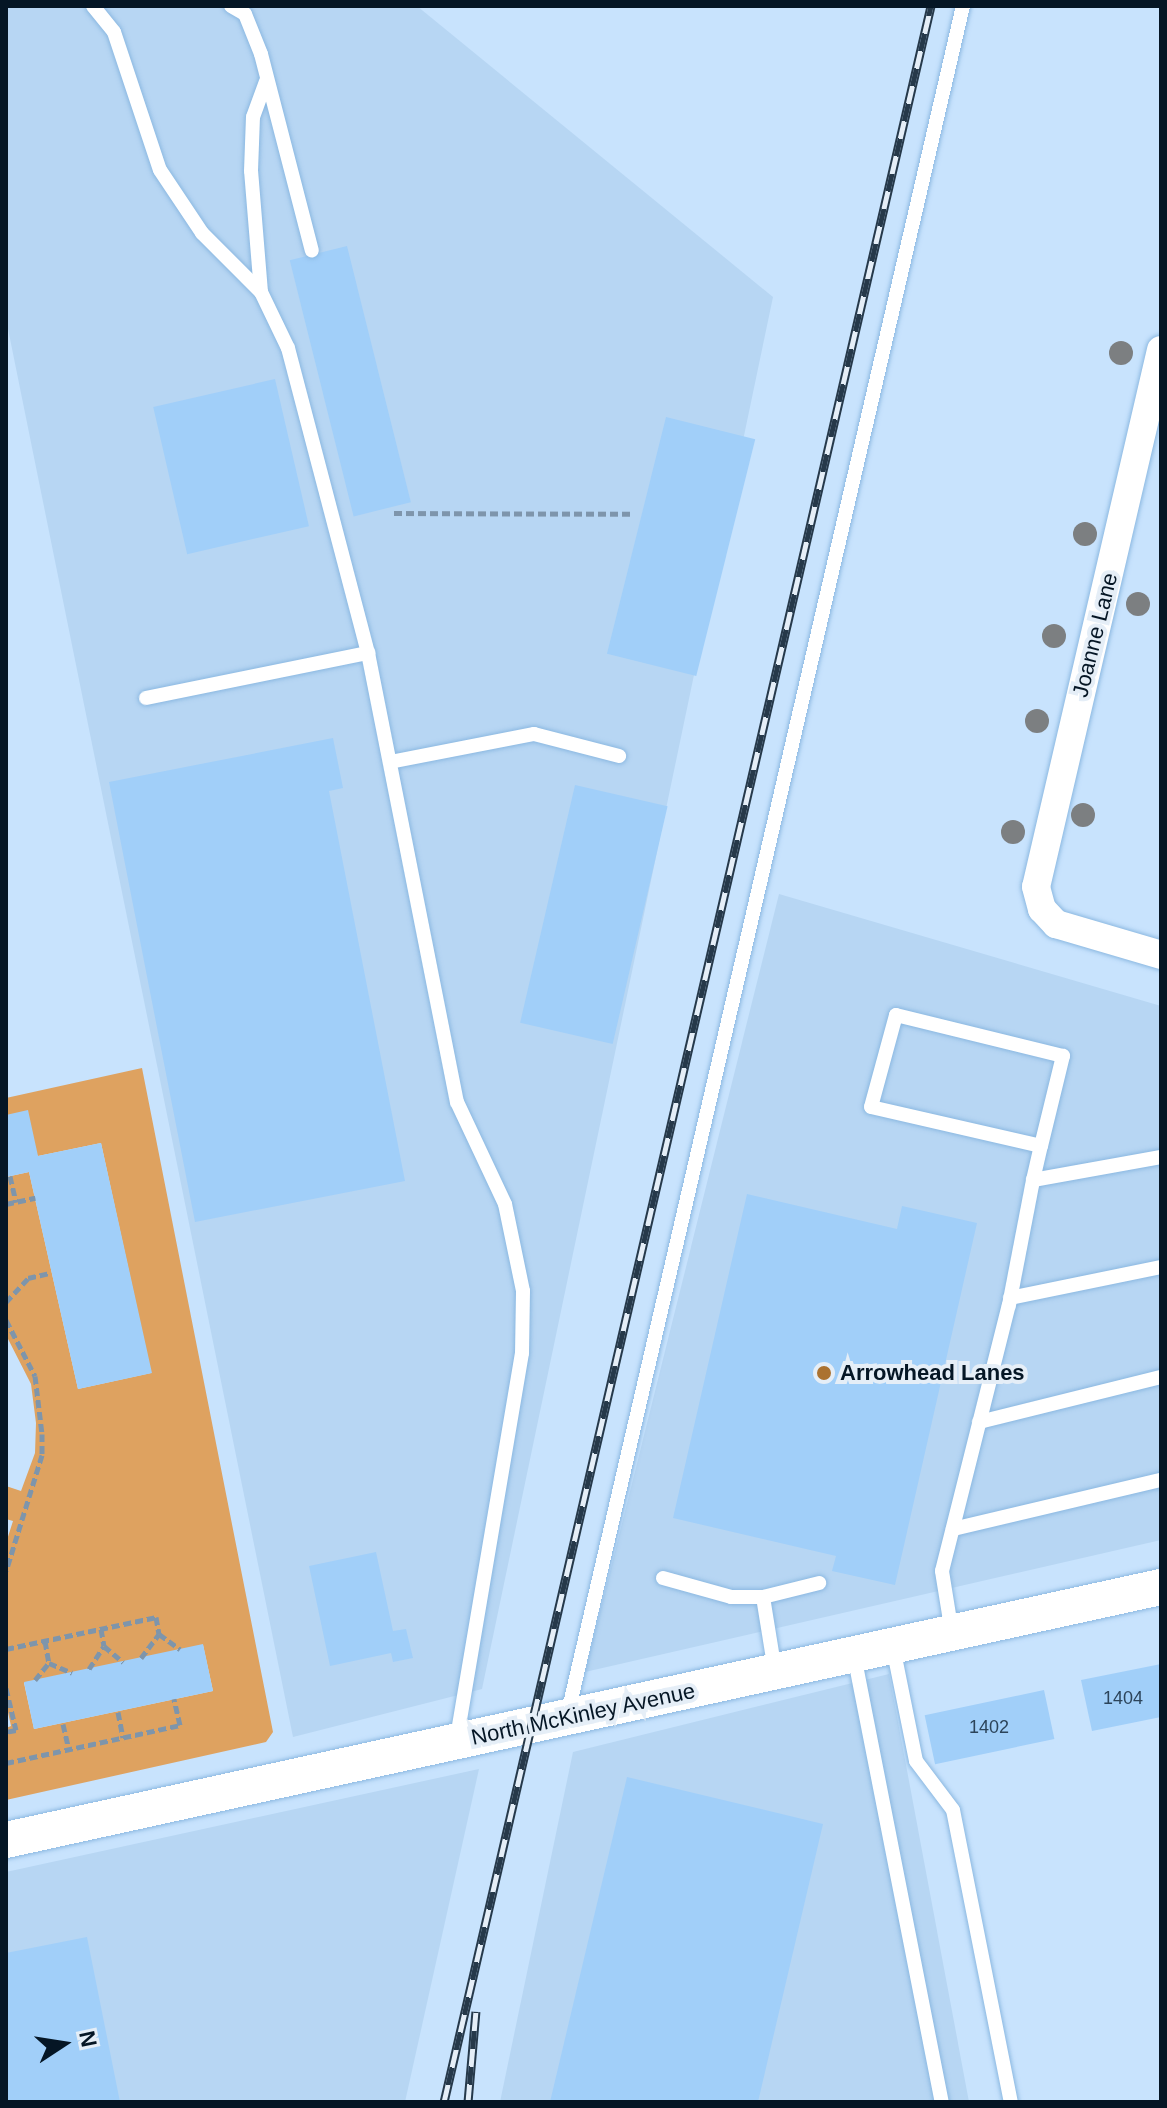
<!DOCTYPE html>
<html>
<head>
<meta charset="utf-8">
<style>
	body { margin:0 }
	#map { position:relative; width:1167px; height:2108px; overflow:hidden; background:#c8e3fd; font-family:Arial,sans-serif }
	div>[style] { position:absolute }
	[style*='--x'] { left:calc(var(--x)*1px); top:calc(var(--y)*1px); width:calc(var(--w)*1px); rotate:calc(var(--a)*1deg) }
	.built>* { inset:0; background:#b7d6f3 }
	.green>* { inset:0; background:#dea260 }
	.building>* { inset:0; background:#a1cff9; transform-origin:0 0 }
	.path>* { height:5px; margin-top:-2.5px; transform-origin:0; background:repeating-linear-gradient(90deg,#7e95ab 0 8px,transparent 0 12px) }
	.roads { filter:drop-shadow(0 0 2px #8bb8e1) drop-shadow(0 0 2px #8bb8e1) }
	.service>* { height:14px; margin:-7px; padding:0 7px; transform-origin:7px; border-radius:7px; background:#fff }
	.minor>* { height:28px; margin:-14px; padding:0 14px; transform-origin:14px; border-radius:14px; background:#fff }
	.tertiary>* { height:36px; margin:-18px; padding:0 18px; transform-origin:18px; border-radius:18px; background:#fff }
	.rail>* { height:9px; margin-top:-4.5px; transform-origin:0; background:repeating-linear-gradient(90deg,#e5eef7 0 18px,#26394a 0 36px); box-sizing:border-box; border-block:2px solid #26394a }
	.trees>* { width:24px; height:24px; margin:-12px; border-radius:50%; background:#7c7f81 }
	.dots>* { width:22px; height:22px; translate:-50% -50%; box-sizing:border-box; border:4px solid #e5eef7; border-radius:50% }
	span { translate:-50% -50%; white-space:nowrap; text-align:center; line-height:1.15; -webkit-text-stroke:8px #e5eef7; paint-order:stroke }
	.number-label { font-size:18px; color:#2c445a }
	.number-label span { -webkit-text-stroke-width:0 }
	.street-label { font-size:22px; color:#051625 }
	.poi-label { font-size:22px; color:#051625; font-weight:700 }
	.left { translate:0 -50%; text-align:left }
	.frame { position:absolute; inset:0; border:8px solid #051625; pointer-events:none }
	.north { position:absolute; left:24px; top:2004px; width:80px; height:80px; -webkit-text-stroke:6px #e5eef7; paint-order:stroke; rotate:78deg; font-size:22px; font-weight:700; line-height:32px; text-align:center; color:#051625 }
	.north::after { content:''; display:block; margin:auto; width:28px; height:36px; background:#051625; clip-path:polygon(50% 0,100% 100%,50% 72%,0 100%) }
</style>
</head>
<body>
<div id="map">
	<div class="built">
		<div style="clip-path:polygon(6px 6px,417px 6px,773px 297px,482px 1689px,293px 1737px,6px 319px)"></div>
		<div style="clip-path:polygon(779px 894px,1161px 1006px,1161px 1540px,585px 1672px)"></div>
		<div style="clip-path:polygon(889px 1674px,969px 2102px,500px 2102px,573px 1752px)"></div>
		<div style="clip-path:polygon(479px 1769px,405px 2102px,6px 2102px,6px 1872px)"></div>
	</div>
	<div class="green">
		<div style="clip-path:polygon(evenodd,142px 1068px,273px 1732px,266px 1742px,6px 1800px,6px 1728px,11px 1726px,6px 1703px,6px 1543px,13px 1521px,6px 1519px,6px 1486px,21px 1491px,35px 1453px,36px 1423px,31px 1384px,6px 1335px,6px 1177px,29px 1172px,78px 1389px,151px 1373px,101px 1143px,38px 1156px,6px 1115px,6px 1098px,142px 1068px,203px 1645px,213px 1691px,34px 1729px,24px 1683px,203px 1645px)"></div>
	</div>
	<div class="building">
		<div style="left:347px;top:246px;width:264px;height:59px;rotate:76deg"></div>
		<div style="left:275px;top:379px;width:151px;height:125px;rotate:77deg"></div>
		<div style="left:666px;top:417px;width:92px;height:244px;rotate:14deg"></div>
		<div style="clip-path:polygon(333px 738px,343px 788px,329px 791px,405px 1181px,195px 1222px,109px 782px)"></div>
		<div style="left:575px;top:785px;width:95px;height:244px;rotate:13deg"></div>
		<div style="clip-path:polygon(28px 1110px,38px 1156px,101px 1143px,152px 1373px,78px 1389px,29px 1172px,6px 1177px,6px 1115px)"></div>
		<div style="clip-path:polygon(747px 1194px,897px 1229px,902px 1206px,977px 1223px,895px 1585px,832px 1571px,836px 1556px,673px 1518px)"></div>
		<div style="clip-path:polygon(376px 1552px,393px 1631px,406px 1629px,413px 1658px,393px 1662px,391px 1653px,330px 1666px,309px 1566px)"></div>
		<div style="left:203px;top:1644px;width:48px;height:183px;rotate:78deg"></div>
		<div style="clip-path:polygon(1161px 1664px,1161px 1717px,1092px 1731px,1081px 1680px)"></div>
		<div style="left:1044px;top:1690px;width:50px;height:122px;rotate:78deg"></div>
		<div style="clip-path:polygon(627px 1777px,823px 1824px,758px 2102px,550px 2102px)"></div>
		<div style="clip-path:polygon(87px 1937px,120px 2102px,6px 2102px,6px 1953px)"></div>
	</div>
	<div class="path">
		<div style="--x:394;--y:513;--w:239;--a:0.2"></div>
		<div style="--x:10;--y:1176;--w:27;--a:77"></div>
		<div style="--x:6;--y:1204;--w:30;--a:-12"></div>
		<div style="--x:6;--y:1302;--w:33;--a:-47"></div>
		<div style="--x:28;--y:1278;--w:23;--a:-13"></div>
		<div style="--x:6;--y:1320;--w:63;--a:62.6"></div>
		<div style="--x:35;--y:1376;--w:58;--a:83.1"></div>
		<div style="--x:42;--y:1434;--w:21;--a:90"></div>
		<div style="--x:42;--y:1455;--w:121;--a:107.2"></div>
		<div style="--x:101;--y:1629;--w:17;--a:80"></div>
		<div style="--x:45;--y:1641;--w:22;--a:80"></div>
		<div style="--x:6;--y:1649;--w:153;--a:-12"></div>
		<div style="--x:156;--y:1617;--w:17;--a:80"></div>
		<div style="--x:141;--y:1658;--w:30;--a:-53"></div>
		<div style="--x:159;--y:1634;--w:26;--a:36"></div>
		<div style="--x:89;--y:1669;--w:27;--a:-57"></div>
		<div style="--x:104;--y:1646;--w:25;--a:40"></div>
		<div style="--x:35;--y:1680;--w:22;--a:-51"></div>
		<div style="--x:49;--y:1663;--w:25;--a:23"></div>
		<div style="--x:6;--y:1688;--w:43;--a:76.6"></div>
		<div style="--x:16;--y:1730;--w:10;--a:169"></div>
		<div style="--x:118;--y:1712;--w:26;--a:79"></div>
		<div style="--x:63;--y:1724;--w:27;--a:77"></div>
		<div style="--x:6;--y:1763;--w:178;--a:-12.3"></div>
		<div style="--x:180;--y:1725;--w:27;--a:-103"></div>
	</div>
	<div class="roads">
		<div class="service">
			<div style="--x:93;--y:6;--w:33;--a:51"></div>
			<div style="--x:114;--y:32;--w:145;--a:71.6"></div>
			<div style="--x:160;--y:170;--w:76;--a:56.3"></div>
			<div style="--x:202;--y:233;--w:83;--a:45"></div>
			<div style="--x:261;--y:292;--w:62;--a:64.3"></div>
			<div style="--x:288;--y:348;--w:315;--a:75.3"></div>
			<div style="--x:368;--y:653;--w:458;--a:78.8"></div>
			<div style="--x:457;--y:1102;--w:113;--a:64.8"></div>
			<div style="--x:505;--y:1204;--w:89;--a:78.3"></div>
			<div style="--x:523;--y:1291;--w:62;--a:90.9"></div>
			<div style="--x:522;--y:1353;--w:395;--a:99.6"></div>
			<div style="--x:231;--y:6;--w:16;--a:30"></div>
			<div style="--x:245;--y:14;--w:43;--a:68.2"></div>
			<div style="--x:261;--y:54;--w:203;--a:75.5"></div>
			<div style="--x:261;--y:292;--w:121;--a:-94.7"></div>
			<div style="--x:251;--y:171;--w:54;--a:-87.9"></div>
			<div style="--x:253;--y:117;--w:38;--a:-70"></div>
			<div style="--x:146;--y:698;--w:227;--a:-11.5"></div>
			<div style="--x:390;--y:762;--w:147;--a:-11"></div>
			<div style="--x:534;--y:734;--w:88;--a:14.5"></div>
			<div style="--x:1033;--y:1180;--w:35;--a:-77"></div>
			<div style="--x:1041;--y:1146;--w:93;--a:-76.3"></div>
			<div style="--x:1063;--y:1056;--w:172;--a:-166.2"></div>
			<div style="--x:896;--y:1015;--w:95;--a:105.2"></div>
			<div style="--x:871;--y:1107;--w:174;--a:12.9"></div>
			<div style="--x:1010;--y:1298;--w:154;--a:-11.6"></div>
			<div style="--x:979;--y:1422;--w:187;--a:-13.9"></div>
			<div style="--x:953;--y:1529;--w:214;--a:-13.3"></div>
			<div style="--x:663;--y:1578;--w:71;--a:15.6"></div>
			<div style="--x:731;--y:1597;--w:32;--a:0"></div>
			<div style="--x:763;--y:1597;--w:58;--a:-14"></div>
			<div style="--x:763;--y:1597;--w:75;--a:80.8"></div>
			<div style="--x:952;--y:1633;--w:63;--a:-99.2"></div>
			<div style="--x:942;--y:1571;--w:274;--a:-75.9"></div>
			<div style="--x:1009;--y:1305;--w:127;--a:-79.1"></div>
			<div style="--x:1033;--y:1180;--w:130;--a:-10.2"></div>
			<div style="--x:893;--y:1647;--w:116;--a:78.6"></div>
			<div style="--x:916;--y:1761;--w:61;--a:52.9"></div>
			<div style="--x:953;--y:1810;--w:298;--a:78.8"></div>
			<div style="--x:854;--y:1655;--w:456;--a:78.9"></div>
			<div style="--x:567;--y:1717;--w:1756;--a:-76.97"></div>
		</div>
		<div class="minor">
			<div style="--x:1161;--y:350;--w:551;--a:103.1"></div>
			<div style="--x:1036;--y:887;--w:23;--a:75"></div>
			<div style="--x:1042;--y:909;--w:21;--a:47"></div>
			<div style="--x:1056;--y:924;--w:109;--a:16.4"></div>
		</div>
		<div class="tertiary">
			<div style="--x:6;--y:1840;--w:1182;--a:-12.36"></div>
		</div>
	</div>
	<div class="rail">
		<div style="--x:444;--y:2102;--w:2152;--a:-76.92"></div>
		<div style="--x:468;--y:2102;--w:91;--a:-85"></div>
	</div>
	<div class="trees">
		<div style="left:1121px;top:353px"></div>
		<div style="left:1085px;top:534px"></div>
		<div style="left:1138px;top:604px"></div>
		<div style="left:1054px;top:636px"></div>
		<div style="left:1037px;top:721px"></div>
		<div style="left:1083px;top:815px"></div>
		<div style="left:1013px;top:832px"></div>
	</div>
	<div class="dots">
		<div style="left:824px;top:1373px;background:#ab7230"></div>
	</div>
	<div class="number-label">
		<span style="left:1123px;top:1698px">1404</span>
		<span style="left:989px;top:1727px">1402</span>
	</div>
	<div class="street-label">
		<span style="left:1095px;top:635px;rotate:-76deg">Joanne Lane</span>
		<span style="left:583px;top:1714px;rotate:-12deg">North McKinley Avenue</span>
	</div>
	<div class="poi-label">
		<span class="left" style="left:840px;top:1373px">Arrowhead Lanes</span>
	</div>
	<div class="frame"></div>
	<div class="north">N</div>
</div>
</body>
</html>
